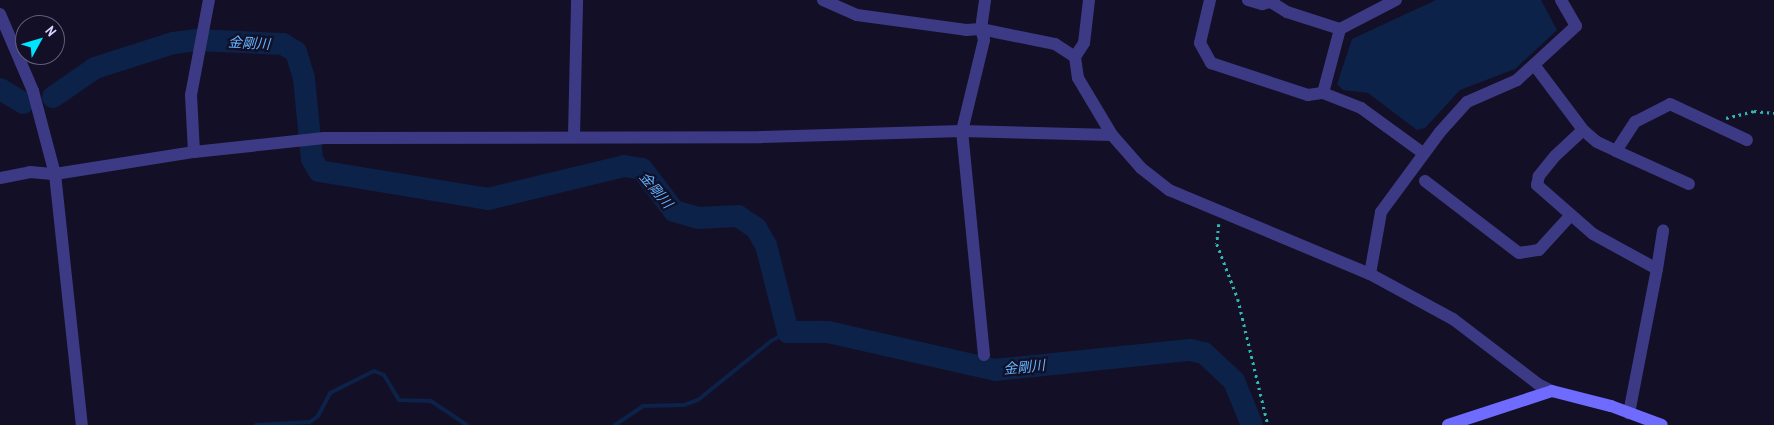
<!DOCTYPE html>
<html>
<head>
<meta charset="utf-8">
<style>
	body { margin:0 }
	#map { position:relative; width:1774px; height:425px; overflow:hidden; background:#130f26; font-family:"Archivo Narrow","Noto Sans JP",sans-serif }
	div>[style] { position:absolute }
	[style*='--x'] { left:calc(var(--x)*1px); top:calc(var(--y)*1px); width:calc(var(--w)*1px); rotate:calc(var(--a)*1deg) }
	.water>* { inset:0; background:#0c2248 }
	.stream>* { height:4px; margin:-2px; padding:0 2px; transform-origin:2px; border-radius:2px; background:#0c2248 }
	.river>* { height:22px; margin:-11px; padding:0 11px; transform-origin:11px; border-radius:11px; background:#0c2248 }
	.path>* { height:2.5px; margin-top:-1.25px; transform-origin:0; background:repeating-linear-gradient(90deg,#2fb8b0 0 2.5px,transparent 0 6.5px) }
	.minor>* { height:12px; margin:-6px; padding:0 6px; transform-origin:6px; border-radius:6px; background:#3d3a85 }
	.tertiary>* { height:12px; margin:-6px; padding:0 6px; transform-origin:6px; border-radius:6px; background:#3d3a85 }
	.secondary>* { height:12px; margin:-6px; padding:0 6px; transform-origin:6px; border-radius:6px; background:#6f6bff }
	span { translate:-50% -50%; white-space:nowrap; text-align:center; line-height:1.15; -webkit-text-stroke:4.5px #130f26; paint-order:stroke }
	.water-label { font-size:14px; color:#62b6ff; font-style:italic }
	.north { position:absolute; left:15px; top:15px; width:50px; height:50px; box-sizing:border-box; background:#130f26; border:1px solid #625e7d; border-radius:50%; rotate:51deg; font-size:14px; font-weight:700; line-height:20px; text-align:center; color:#d9d4ff }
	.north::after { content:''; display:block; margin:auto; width:18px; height:22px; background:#00e5ff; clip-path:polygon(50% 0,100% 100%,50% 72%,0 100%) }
</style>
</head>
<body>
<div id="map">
	<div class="water">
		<div style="clip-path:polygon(1436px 0,1541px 0,1557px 30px,1515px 69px,1460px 90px,1425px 128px,1417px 130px,1368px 93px,1343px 90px,1337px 84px,1352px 39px)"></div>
	</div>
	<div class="stream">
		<div style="--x:256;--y:425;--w:54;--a:-3.2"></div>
		<div style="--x:310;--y:422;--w:10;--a:-37"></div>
		<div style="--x:318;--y:416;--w:26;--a:-62"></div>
		<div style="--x:330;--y:393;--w:49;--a:-26.6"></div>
		<div style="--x:374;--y:371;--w:11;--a:22"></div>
		<div style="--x:384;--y:375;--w:29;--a:59"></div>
		<div style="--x:399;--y:400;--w:32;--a:2"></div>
		<div style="--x:431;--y:401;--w:43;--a:33.7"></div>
		<div style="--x:615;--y:425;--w:34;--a:-34"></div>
		<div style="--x:643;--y:406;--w:41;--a:-1.4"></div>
		<div style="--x:684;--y:405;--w:15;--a:-20"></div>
		<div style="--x:698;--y:400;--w:94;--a:-38.9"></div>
		<div style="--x:771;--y:341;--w:19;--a:-28"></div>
	</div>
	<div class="river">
		<div style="--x:0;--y:89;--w:27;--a:31"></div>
		<div style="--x:53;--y:97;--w:51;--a:-34.6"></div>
		<div style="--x:95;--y:68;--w:82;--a:-17.8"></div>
		<div style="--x:173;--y:43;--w:25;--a:-7"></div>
		<div style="--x:198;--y:40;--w:85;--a:2.7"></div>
		<div style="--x:283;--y:44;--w:15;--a:32"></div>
		<div style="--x:296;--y:52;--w:28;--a:73"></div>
		<div style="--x:304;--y:79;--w:80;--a:84.3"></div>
		<div style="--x:312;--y:159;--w:14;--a:60"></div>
		<div style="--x:319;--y:171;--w:171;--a:9.4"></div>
		<div style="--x:488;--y:199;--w:140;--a:-13.6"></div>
		<div style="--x:624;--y:166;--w:18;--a:9"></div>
		<div style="--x:642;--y:169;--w:53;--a:52.7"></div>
		<div style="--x:674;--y:211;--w:25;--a:16"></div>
		<div style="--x:698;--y:218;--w:40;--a:-2.9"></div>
		<div style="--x:738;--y:216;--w:22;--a:34"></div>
		<div style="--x:756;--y:228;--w:20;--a:60"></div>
		<div style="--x:766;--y:245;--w:90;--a:75.8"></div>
		<div style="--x:788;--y:332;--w:40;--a:0"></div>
		<div style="--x:828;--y:332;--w:171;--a:12.8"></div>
		<div style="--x:995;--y:370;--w:196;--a:-5.9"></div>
		<div style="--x:1190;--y:350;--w:14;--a:12"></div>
		<div style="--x:1204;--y:353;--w:41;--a:43"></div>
		<div style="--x:1234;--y:381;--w:48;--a:67.8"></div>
	</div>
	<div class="path">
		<div style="--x:1726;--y:118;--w:29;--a:-14"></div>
		<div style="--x:1754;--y:111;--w:20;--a:6"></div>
		<div style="--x:1219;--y:224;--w:20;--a:96"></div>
		<div style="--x:1217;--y:244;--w:59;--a:69.1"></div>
		<div style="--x:1238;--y:299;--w:130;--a:76.6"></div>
	</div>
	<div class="minor">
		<div style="--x:823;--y:0;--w:37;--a:24"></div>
		<div style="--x:857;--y:15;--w:110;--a:7.8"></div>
		<div style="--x:966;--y:30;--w:15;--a:-4"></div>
		<div style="--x:981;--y:29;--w:76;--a:11.5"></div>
		<div style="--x:1055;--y:44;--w:24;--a:33"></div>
		<div style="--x:1089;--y:0;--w:43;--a:96.6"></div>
		<div style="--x:1084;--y:43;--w:17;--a:123"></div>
		<div style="--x:1075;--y:57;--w:21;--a:82"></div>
		<div style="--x:1078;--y:78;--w:66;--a:59.2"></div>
		<div style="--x:1112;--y:135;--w:44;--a:48.7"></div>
		<div style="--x:1141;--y:168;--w:36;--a:38"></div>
		<div style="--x:1169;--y:190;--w:218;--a:22.7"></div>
		<div style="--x:1370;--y:274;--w:94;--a:28.5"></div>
		<div style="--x:1453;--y:319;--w:107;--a:37.4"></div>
		<div style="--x:1538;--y:384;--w:16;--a:27"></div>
		<div style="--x:1210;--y:0;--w:44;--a:103.1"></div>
		<div style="--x:1200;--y:43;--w:23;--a:61"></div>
		<div style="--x:1211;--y:63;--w:102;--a:18.3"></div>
		<div style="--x:1308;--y:95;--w:15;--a:-8"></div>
		<div style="--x:1323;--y:93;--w:41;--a:21.5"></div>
		<div style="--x:1361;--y:108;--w:77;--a:36"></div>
		<div style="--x:1248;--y:0;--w:15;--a:16"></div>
		<div style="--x:1262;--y:4;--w:9;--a:-13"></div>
		<div style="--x:1274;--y:0;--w:4;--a:146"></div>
		<div style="--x:1271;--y:2;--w:19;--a:32"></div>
		<div style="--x:1287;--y:12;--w:56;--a:17.8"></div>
		<div style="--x:1535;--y:66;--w:80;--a:53.1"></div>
		<div style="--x:1583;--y:130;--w:38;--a:137"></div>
		<div style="--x:1555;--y:156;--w:26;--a:129"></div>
		<div style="--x:1539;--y:176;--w:9;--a:103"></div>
		<div style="--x:1537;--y:185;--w:74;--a:41.2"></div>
		<div style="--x:1593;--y:234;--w:73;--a:28.7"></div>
		<div style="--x:1657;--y:269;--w:147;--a:101"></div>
		<div style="--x:1323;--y:93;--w:66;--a:-75.1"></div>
		<div style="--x:1340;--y:29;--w:63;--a:-27.4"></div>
		<div style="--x:1583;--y:130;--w:18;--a:41"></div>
		<div style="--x:1597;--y:142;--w:21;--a:25"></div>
		<div style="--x:1616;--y:151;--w:35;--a:-57"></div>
		<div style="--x:1635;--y:122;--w:39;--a:-27"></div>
		<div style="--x:1670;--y:104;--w:85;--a:25.1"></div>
		<div style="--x:574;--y:136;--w:136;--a:-88.7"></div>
		<div style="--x:1616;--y:151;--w:80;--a:24.3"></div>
		<div style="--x:194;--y:152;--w:57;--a:-93"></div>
		<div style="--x:191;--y:95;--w:97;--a:-79.3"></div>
		<div style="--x:0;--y:178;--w:31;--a:-11"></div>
		<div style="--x:30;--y:172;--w:25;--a:5"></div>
		<div style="--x:55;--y:174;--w:141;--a:-9"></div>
		<div style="--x:194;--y:152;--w:131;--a:-6.1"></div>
		<div style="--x:324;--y:138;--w:437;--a:-0.1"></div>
		<div style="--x:761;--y:137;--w:201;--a:-1.7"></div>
		<div style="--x:962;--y:131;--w:150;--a:1.5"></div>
		<div style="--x:1425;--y:181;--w:118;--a:37.5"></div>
		<div style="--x:1519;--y:253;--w:20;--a:-9"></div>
		<div style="--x:1539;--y:250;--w:46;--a:-47.6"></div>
		<div style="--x:1657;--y:269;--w:39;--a:-81"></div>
		<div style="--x:1370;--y:274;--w:63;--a:-79.9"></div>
		<div style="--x:1381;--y:212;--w:99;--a:-53.6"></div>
		<div style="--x:1440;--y:132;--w:40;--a:-48"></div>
		<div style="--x:1467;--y:102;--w:55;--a:-23.7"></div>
		<div style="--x:1517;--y:80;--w:80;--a:-42.5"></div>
		<div style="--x:1576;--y:26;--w:30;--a:-120"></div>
		<div style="--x:984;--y:355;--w:225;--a:-95.6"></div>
		<div style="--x:962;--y:131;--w:94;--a:-76.4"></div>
		<div style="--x:984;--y:40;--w:11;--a:-105"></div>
		<div style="--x:981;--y:29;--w:29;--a:-82"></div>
	</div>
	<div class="tertiary">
		<div style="--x:0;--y:14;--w:84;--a:66.8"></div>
		<div style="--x:33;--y:91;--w:86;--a:75.2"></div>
		<div style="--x:55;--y:174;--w:252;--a:83.9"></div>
	</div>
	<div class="secondary">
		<div style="--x:1448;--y:425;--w:109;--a:-18.1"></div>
		<div style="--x:1552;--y:391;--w:61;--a:14.3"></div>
		<div style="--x:1611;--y:406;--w:54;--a:20.4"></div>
	</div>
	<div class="water-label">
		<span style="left:249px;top:43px;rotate:3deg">金剛川</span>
		<span style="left:656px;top:190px;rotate:50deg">金剛川</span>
		<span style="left:1024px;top:367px;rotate:-6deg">金剛川</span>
	</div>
	<div class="north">N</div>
</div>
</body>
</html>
